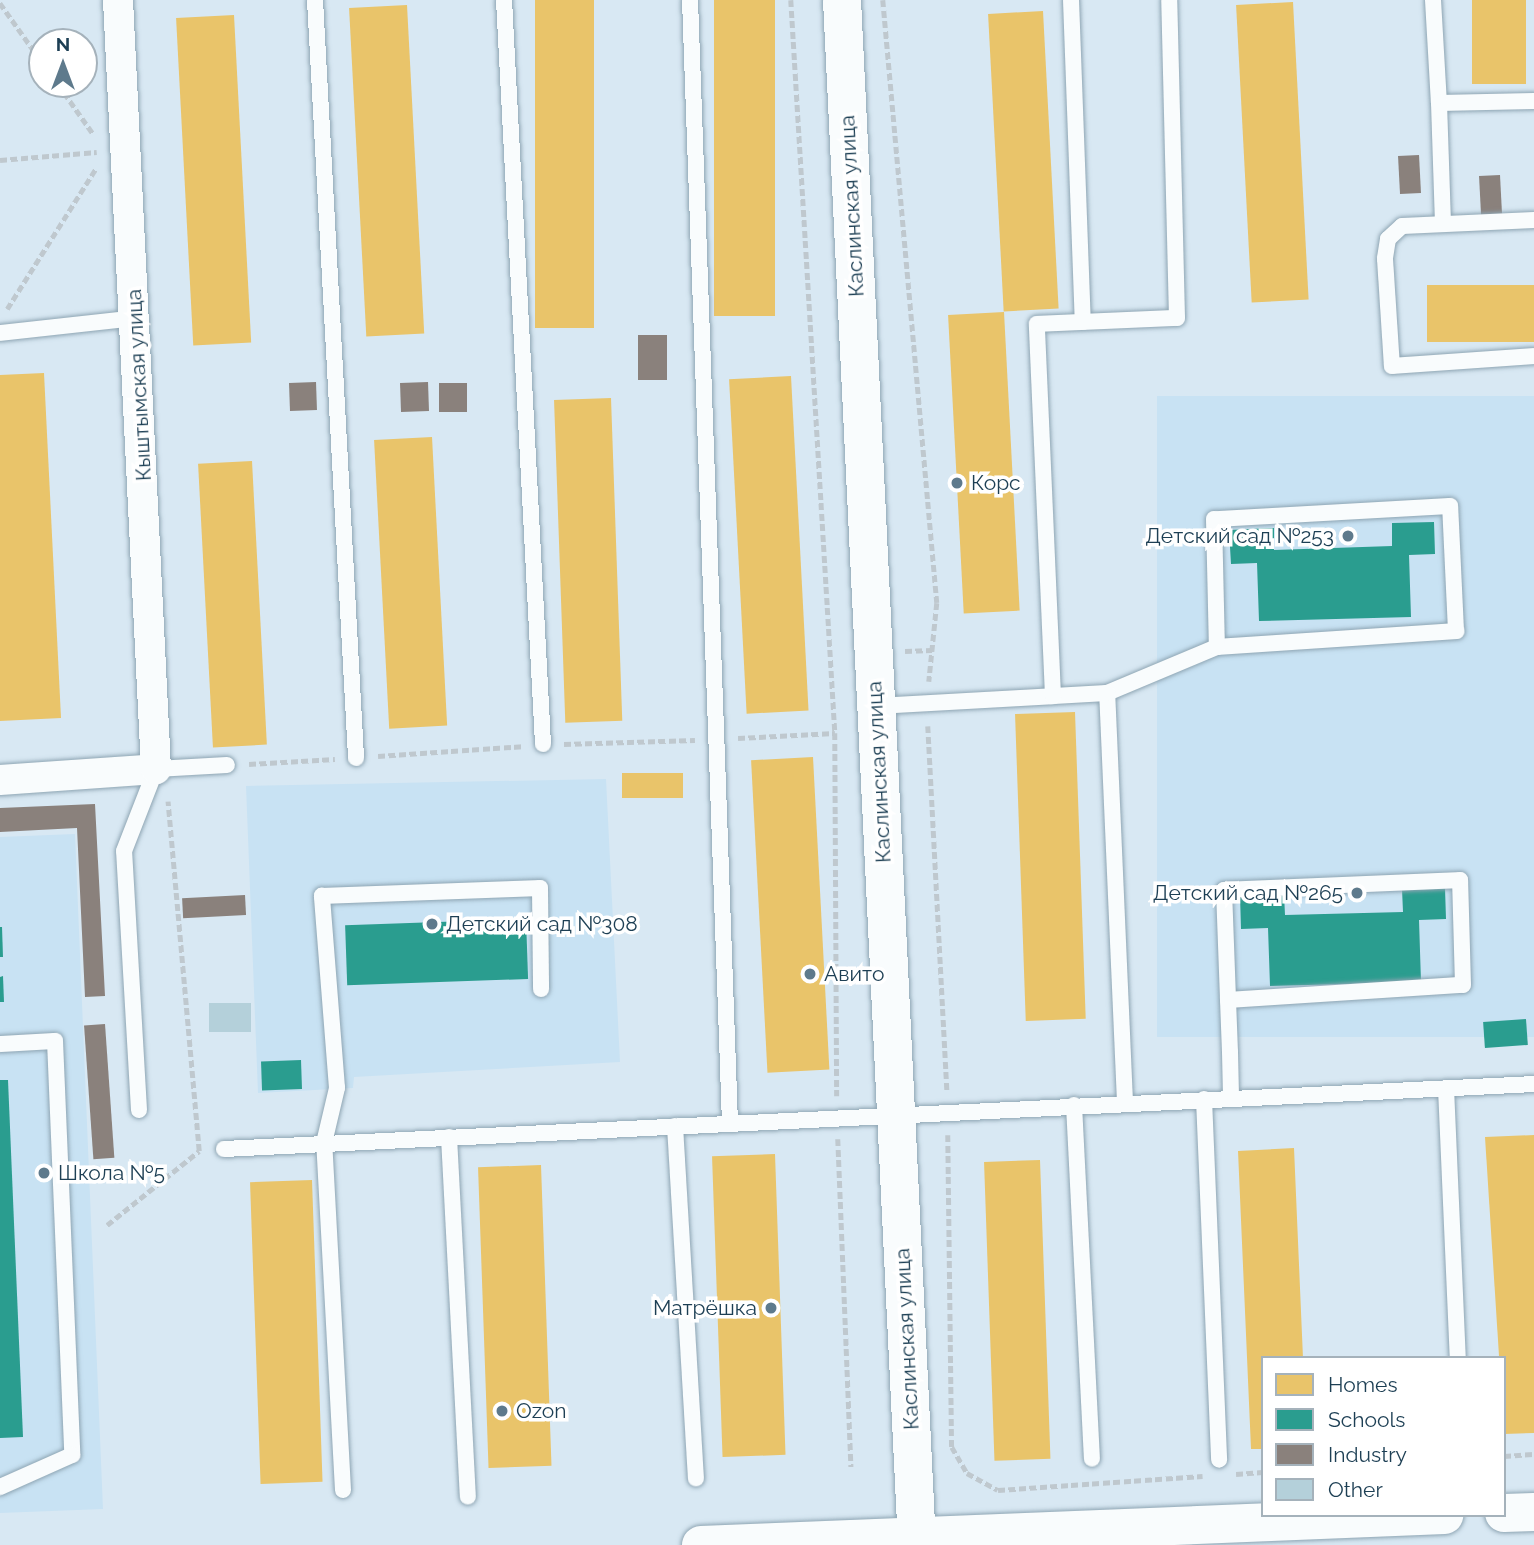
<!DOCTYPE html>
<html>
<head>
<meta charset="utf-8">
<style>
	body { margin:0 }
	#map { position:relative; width:1534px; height:1545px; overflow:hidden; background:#d8e8f3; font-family:Raleway,sans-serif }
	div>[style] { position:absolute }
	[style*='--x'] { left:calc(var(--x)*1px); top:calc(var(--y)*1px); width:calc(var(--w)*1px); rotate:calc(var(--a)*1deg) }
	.built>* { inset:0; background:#c8e2f3; transform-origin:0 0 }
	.homes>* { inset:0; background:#e9c46a; transform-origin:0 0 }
	.schools>* { inset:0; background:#2a9d8f; transform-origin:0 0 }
	.industry>* { inset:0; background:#8a817c; transform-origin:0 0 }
	.building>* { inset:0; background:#b4d0da; transform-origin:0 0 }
	.path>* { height:4.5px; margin-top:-2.25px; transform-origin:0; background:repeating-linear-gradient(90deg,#bfc8ce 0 7px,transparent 0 10.5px) }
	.roads { filter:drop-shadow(0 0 2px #8ea5b3) drop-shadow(0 0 2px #8ea5b3) }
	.service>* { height:16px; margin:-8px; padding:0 8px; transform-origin:8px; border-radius:8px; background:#f9fcfd }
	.minor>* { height:30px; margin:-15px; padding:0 15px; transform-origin:15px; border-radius:15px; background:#f9fcfd }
	.secondary>* { height:38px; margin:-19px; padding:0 19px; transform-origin:19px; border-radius:19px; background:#f9fcfd }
	.dots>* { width:19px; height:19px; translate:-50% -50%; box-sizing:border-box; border:4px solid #fff; border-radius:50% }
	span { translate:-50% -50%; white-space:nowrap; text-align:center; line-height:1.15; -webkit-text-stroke:7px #fff; paint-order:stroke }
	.street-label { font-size:21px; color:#1d3f54 }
	.poi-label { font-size:21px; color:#1d3f54 }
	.left { translate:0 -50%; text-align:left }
	.right { translate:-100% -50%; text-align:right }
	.legend { position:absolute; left:1261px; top:1356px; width:245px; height:161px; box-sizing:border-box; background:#fff; border:2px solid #a5b2bb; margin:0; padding:9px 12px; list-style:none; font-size:21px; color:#1d3f54 }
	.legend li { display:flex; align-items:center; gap:14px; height:35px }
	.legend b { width:35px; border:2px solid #a5b2bb }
	.north { position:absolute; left:28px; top:28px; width:70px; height:70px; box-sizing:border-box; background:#fff; border:2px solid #a5b2bb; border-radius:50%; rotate:0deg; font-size:19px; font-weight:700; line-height:28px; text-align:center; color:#1d3f54 }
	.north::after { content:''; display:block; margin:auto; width:24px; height:32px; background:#5e7a8c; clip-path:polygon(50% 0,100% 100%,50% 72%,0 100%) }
</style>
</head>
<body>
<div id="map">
	<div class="built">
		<div style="left:1534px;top:396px;width:641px;height:377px;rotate:90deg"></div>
		<div style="clip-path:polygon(606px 779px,620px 1062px,354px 1077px,353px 1088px,258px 1093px,246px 786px)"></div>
		<div style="clip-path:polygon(75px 834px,103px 1509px,0 1513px,0 837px)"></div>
	</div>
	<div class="homes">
		<div style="left:535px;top:0;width:59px;height:328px"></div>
		<div style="left:714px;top:0;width:61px;height:316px"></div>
		<div style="left:1472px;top:0;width:54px;height:84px"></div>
		<div style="left:1293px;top:2px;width:298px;height:57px;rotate:87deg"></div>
		<div style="left:407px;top:5px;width:329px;height:58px;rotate:87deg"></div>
		<div style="left:1043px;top:11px;width:298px;height:55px;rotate:87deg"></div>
		<div style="left:234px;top:15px;width:328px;height:58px;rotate:87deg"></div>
		<div style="left:1534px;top:285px;width:57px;height:107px;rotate:90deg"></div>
		<div style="left:1004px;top:312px;width:299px;height:56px;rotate:87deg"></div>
		<div style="clip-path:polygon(44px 373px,61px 718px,0 721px,0 375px)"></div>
		<div style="left:791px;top:376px;width:335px;height:62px;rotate:87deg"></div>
		<div style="left:611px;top:398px;width:323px;height:57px;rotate:88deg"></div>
		<div style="left:432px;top:437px;width:289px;height:58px;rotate:87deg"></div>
		<div style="left:252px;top:461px;width:284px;height:54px;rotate:87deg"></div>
		<div style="left:1075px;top:712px;width:307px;height:60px;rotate:88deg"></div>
		<div style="left:813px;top:757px;width:313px;height:62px;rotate:87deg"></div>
		<div style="left:683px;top:773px;width:25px;height:61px;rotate:90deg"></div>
		<div style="clip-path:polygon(1534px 1135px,1534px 1433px,1504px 1434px,1485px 1137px)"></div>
		<div style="clip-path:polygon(1294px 1148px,1303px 1358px,1263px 1358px,1263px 1449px,1251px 1449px,1238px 1151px)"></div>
		<div style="left:775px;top:1154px;width:301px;height:63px;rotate:88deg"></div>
		<div style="left:1040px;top:1160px;width:299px;height:56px;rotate:88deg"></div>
		<div style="left:541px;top:1165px;width:301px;height:63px;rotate:88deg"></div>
		<div style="left:312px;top:1180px;width:302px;height:62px;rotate:88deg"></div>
	</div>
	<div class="schools">
		<div style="clip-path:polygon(1434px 522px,1435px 554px,1409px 555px,1411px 617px,1259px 621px,1257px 563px,1231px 564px,1229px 530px,1274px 528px,1274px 550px,1392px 546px,1392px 523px)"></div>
		<div style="clip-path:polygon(1445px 888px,1446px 919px,1419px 920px,1421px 982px,1270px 986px,1268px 928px,1241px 929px,1240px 895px,1284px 894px,1285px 915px,1403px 912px,1402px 889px)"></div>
		<div style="left:526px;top:919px;width:60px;height:181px;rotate:88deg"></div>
		<div style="clip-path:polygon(0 927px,2px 927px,3px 957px,0 957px)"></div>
		<div style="clip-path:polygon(3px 976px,4px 1002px,0 1002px,0 977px)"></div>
		<div style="left:1526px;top:1019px;width:26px;height:43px;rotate:86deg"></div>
		<div style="left:301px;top:1060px;width:29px;height:40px;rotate:88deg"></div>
		<div style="clip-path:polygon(0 1080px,8px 1080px,23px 1437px,0 1438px)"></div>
	</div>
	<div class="industry">
		<div style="left:1419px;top:155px;width:38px;height:21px;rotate:87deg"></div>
		<div style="left:1500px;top:175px;width:39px;height:21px;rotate:87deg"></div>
		<div style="left:638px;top:335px;width:29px;height:45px"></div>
		<div style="left:316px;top:382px;width:28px;height:27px;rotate:88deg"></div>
		<div style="left:428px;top:382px;width:29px;height:28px;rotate:88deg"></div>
		<div style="left:439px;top:383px;width:28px;height:29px"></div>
		<div style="clip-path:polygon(95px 804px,105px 996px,85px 997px,77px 828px,0 832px,0 808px)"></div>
		<div style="left:245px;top:895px;width:20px;height:63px;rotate:87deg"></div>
		<div style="left:105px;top:1024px;width:134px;height:21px;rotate:86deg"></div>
	</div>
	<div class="building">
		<div style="left:209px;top:1003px;width:42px;height:29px"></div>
	</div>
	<div class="path">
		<div style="--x:791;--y:0;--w:734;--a:86.56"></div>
		<div style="--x:835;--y:733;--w:363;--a:89.7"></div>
		<div style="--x:883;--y:0;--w:605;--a:84.88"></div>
		<div style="--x:937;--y:603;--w:79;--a:95.8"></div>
		<div style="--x:0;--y:3;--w:72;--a:54.6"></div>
		<div style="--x:58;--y:84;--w:62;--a:54.8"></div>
		<div style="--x:0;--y:160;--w:97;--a:-4.7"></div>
		<div style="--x:7;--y:309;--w:167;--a:-57.7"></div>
		<div style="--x:905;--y:651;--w:27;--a:-2"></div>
		<div style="--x:928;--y:726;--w:365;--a:87"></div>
		<div style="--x:738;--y:738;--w:97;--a:-3"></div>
		<div style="--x:564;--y:744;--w:131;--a:-1.7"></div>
		<div style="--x:378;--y:756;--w:145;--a:-3.9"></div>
		<div style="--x:249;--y:764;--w:86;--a:-3.3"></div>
		<div style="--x:948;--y:1135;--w:312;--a:89.3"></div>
		<div style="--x:952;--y:1447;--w:30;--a:60"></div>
		<div style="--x:967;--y:1473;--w:35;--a:29"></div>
		<div style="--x:998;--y:1490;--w:205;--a:-3.9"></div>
		<div style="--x:838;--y:1139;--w:328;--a:87.7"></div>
		<div style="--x:107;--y:1225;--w:118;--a:-38.8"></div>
		<div style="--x:199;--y:1151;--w:351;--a:-95.1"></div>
		<div style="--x:1504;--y:1456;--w:30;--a:-4"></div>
		<div style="--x:1236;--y:1474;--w:27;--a:-4"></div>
	</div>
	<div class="roads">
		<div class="service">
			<div style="--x:315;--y:0;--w:759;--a:86.9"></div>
			<div style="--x:504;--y:0;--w:745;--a:87"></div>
			<div style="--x:690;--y:0;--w:1124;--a:87.96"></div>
			<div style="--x:1071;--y:0;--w:322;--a:87.9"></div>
			<div style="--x:1433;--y:0;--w:103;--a:86.7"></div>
			<div style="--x:1439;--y:103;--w:95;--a:-1.2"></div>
			<div style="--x:1439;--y:103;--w:119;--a:88.1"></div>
			<div style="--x:1534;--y:220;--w:132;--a:177.4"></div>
			<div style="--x:1402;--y:226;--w:19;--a:137"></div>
			<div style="--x:1388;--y:239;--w:20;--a:99"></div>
			<div style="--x:1385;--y:259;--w:107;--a:86.3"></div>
			<div style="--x:1392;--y:366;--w:142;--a:-4"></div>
			<div style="--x:0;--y:333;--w:137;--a:-6.3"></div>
			<div style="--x:1107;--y:693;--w:119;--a:-22.7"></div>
			<div style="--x:1217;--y:647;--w:240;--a:-3.8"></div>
			<div style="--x:1456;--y:631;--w:125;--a:-92.7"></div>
			<div style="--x:1450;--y:506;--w:236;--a:176.8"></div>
			<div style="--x:1214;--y:519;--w:128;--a:88.7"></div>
			<div style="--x:876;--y:706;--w:177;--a:-3.2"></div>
			<div style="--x:1228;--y:1000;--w:235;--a:-3.7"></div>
			<div style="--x:1463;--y:985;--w:105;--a:-91.6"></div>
			<div style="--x:1460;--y:880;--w:236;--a:177.6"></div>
			<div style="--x:1224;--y:890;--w:110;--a:87.9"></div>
			<div style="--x:1228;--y:1000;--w:52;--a:87.8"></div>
			<div style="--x:1230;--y:1052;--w:45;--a:88.7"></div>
			<div style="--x:0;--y:1044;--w:55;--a:-3.1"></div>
			<div style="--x:55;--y:1041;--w:414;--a:87.6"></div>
			<div style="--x:72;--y:1455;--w:79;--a:156"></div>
			<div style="--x:1446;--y:1088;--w:270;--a:87.5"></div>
			<div style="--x:1204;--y:1099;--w:361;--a:87.6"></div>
			<div style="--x:1125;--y:1102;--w:409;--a:-92.5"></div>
			<div style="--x:1107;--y:693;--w:54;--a:176.8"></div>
			<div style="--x:1053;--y:696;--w:372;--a:-92.5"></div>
			<div style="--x:1037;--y:324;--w:140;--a:-2.5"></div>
			<div style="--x:1177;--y:318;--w:318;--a:-91.4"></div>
			<div style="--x:1074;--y:1105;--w:354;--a:87.1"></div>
			<div style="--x:139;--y:1110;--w:259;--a:-93.3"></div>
			<div style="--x:124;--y:851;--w:88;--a:-68.7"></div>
			<div style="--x:156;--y:769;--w:71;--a:-3.2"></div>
			<div style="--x:675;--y:1126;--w:353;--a:86.6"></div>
			<div style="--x:449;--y:1137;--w:360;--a:87"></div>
			<div style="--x:224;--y:1149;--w:1312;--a:-2.84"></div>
			<div style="--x:343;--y:1490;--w:348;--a:-93.1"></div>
			<div style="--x:324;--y:1143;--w:57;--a:-76.7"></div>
			<div style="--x:337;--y:1088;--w:193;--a:-94.5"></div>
			<div style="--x:322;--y:896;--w:218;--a:-2.1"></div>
			<div style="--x:540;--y:888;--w:101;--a:89.4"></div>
		</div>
		<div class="minor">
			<div style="--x:0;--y:780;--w:156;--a:-4"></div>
			<div style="--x:156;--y:769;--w:770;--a:-92.83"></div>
		</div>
		<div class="secondary">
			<div style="--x:842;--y:0;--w:1547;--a:87.22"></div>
			<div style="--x:1504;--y:1513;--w:30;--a:-2"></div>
			<div style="--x:701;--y:1545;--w:744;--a:-2.31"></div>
		</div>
	</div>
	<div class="dots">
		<div style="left:957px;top:483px;background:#5e7a8c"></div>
		<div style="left:1348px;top:536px;background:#5e7a8c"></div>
		<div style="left:1357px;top:893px;background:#5e7a8c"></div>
		<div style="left:432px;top:924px;background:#5e7a8c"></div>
		<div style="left:810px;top:974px;background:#5e7a8c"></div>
		<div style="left:44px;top:1173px;background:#5e7a8c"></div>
		<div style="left:771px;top:1308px;background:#5e7a8c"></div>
		<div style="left:502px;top:1411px;background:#5e7a8c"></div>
	</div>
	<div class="street-label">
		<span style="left:852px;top:206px;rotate:-93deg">Каслинская улица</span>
		<span style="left:139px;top:385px;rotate:-93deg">Кыштымская улица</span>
		<span style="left:879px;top:772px;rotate:-93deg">Каслинская улица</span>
		<span style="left:907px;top:1339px;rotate:-93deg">Каслинская улица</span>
	</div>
	<div class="poi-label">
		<span class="left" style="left:971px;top:483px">Корс</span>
		<span class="right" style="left:1334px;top:536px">Детский сад №253</span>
		<span class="right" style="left:1343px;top:893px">Детский сад №265</span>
		<span class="left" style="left:446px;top:924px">Детский сад №308</span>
		<span class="left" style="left:824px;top:974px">Авито</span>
		<span class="left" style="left:58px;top:1173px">Школа №5</span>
		<span class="right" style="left:757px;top:1308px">Матрёшка</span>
		<span class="left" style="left:516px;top:1411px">Ozon</span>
	</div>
	<ul class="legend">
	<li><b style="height:19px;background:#e9c46a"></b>Homes</li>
	<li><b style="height:19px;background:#2a9d8f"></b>Schools</li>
	<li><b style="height:19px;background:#8a817c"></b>Industry</li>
	<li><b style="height:19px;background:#b4d0da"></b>Other</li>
	</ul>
	<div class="north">N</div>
</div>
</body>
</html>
